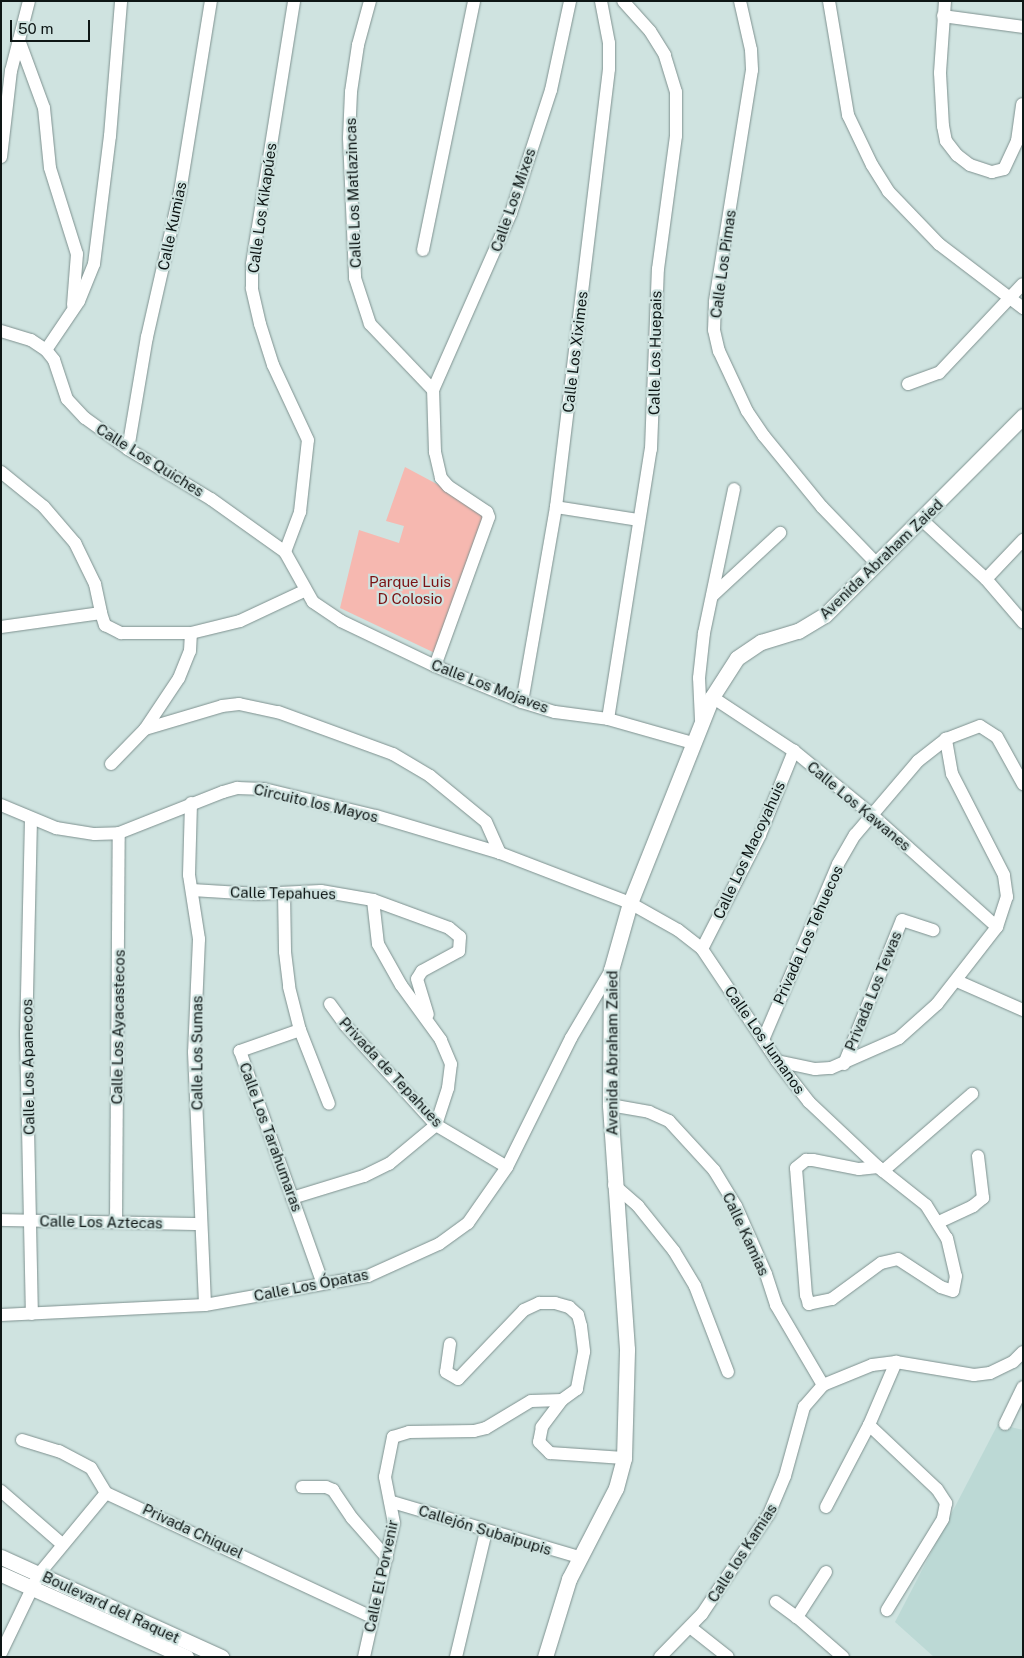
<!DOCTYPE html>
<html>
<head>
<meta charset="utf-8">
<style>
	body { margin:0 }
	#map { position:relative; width:1024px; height:1658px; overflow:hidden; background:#cfe3e0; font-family:"Public Sans",sans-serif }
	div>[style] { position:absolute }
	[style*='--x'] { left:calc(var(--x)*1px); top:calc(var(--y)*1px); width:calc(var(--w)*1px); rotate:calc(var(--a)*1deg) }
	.built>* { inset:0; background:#bcd9d5 }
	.green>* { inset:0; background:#f6b8b0 }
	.roads { filter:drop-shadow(0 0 1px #7e918f) drop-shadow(0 0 1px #7e918f) }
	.minor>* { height:12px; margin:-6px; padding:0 6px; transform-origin:6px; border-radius:6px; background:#fff }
	.tertiary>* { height:15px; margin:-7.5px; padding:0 7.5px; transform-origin:7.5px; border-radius:7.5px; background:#fff }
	span { translate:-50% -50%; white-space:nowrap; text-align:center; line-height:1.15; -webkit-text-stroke:4.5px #cfe3e0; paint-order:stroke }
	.street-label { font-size:15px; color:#0e1615 }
	.park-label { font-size:15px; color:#7a1314 }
	.frame { position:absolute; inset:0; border:2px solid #0e1615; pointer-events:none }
	.scale { position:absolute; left:10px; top:20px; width:80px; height:22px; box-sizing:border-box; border:2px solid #0e1615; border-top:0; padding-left:6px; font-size:15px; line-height:18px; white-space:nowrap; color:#0e1615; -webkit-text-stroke:4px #cfe3e0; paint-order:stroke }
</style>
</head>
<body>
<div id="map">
	<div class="built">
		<div style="clip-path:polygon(998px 1424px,1023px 1430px,1023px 1657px,934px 1657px,895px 1622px)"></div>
	</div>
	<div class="green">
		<div style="clip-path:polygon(405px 467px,448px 490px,485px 517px,437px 654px,340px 608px,359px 530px,399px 543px,404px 526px,386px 521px)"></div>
	</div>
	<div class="roads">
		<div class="minor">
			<div style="--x:370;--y:1;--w:46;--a:105.3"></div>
			<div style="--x:358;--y:45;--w:48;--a:98.5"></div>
			<div style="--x:351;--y:92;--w:46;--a:92.5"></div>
			<div style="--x:349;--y:138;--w:140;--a:87.5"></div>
			<div style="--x:355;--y:278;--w:48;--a:71.9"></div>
			<div style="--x:370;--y:324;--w:91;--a:46.3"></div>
			<div style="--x:740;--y:1;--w:50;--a:77.3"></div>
			<div style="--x:751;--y:50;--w:20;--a:87"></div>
			<div style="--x:752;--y:70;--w:235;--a:99.1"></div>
			<div style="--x:715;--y:302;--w:28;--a:92"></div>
			<div style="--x:714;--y:330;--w:22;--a:77"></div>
			<div style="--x:719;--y:351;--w:66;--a:65"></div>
			<div style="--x:747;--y:411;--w:30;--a:56"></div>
			<div style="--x:764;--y:436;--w:92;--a:50.8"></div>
			<div style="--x:822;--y:507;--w:79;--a:46"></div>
			<div style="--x:829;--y:1;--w:116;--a:80.5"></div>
			<div style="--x:848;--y:115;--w:55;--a:64.4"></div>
			<div style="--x:872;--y:165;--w:31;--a:58"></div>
			<div style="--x:888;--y:191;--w:74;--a:46.1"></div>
			<div style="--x:939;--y:244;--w:106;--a:37.3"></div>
			<div style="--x:945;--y:1;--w:72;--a:94"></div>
			<div style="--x:940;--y:73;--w:53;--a:86.8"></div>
			<div style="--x:943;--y:126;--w:15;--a:79"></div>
			<div style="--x:946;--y:141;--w:18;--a:52"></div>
			<div style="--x:957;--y:155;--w:16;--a:38"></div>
			<div style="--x:970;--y:165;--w:23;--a:18"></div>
			<div style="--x:992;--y:172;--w:12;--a:-14"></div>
			<div style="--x:1004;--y:169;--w:31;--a:-65"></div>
			<div style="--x:1017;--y:141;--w:37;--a:-82"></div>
			<div style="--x:943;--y:16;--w:81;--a:7.8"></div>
			<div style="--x:19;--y:40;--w:72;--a:69.8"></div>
			<div style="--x:44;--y:108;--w:60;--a:84.3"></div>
			<div style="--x:50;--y:168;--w:90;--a:72.6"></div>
			<div style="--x:77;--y:254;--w:51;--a:94.5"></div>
			<div style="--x:1;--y:157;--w:87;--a:-83.4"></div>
			<div style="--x:11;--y:71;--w:72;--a:-75.6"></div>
			<div style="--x:423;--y:250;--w:254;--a:-78.4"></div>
			<div style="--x:1;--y:331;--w:31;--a:17"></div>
			<div style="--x:31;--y:340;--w:18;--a:34"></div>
			<div style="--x:46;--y:350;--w:13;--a:51"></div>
			<div style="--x:54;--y:360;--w:41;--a:71.6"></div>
			<div style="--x:67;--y:399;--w:26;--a:47"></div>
			<div style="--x:85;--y:418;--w:53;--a:35.8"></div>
			<div style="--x:128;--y:449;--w:97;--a:31.1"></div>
			<div style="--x:211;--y:499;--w:91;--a:35.6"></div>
			<div style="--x:285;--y:552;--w:57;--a:60.8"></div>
			<div style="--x:313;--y:602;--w:34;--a:34"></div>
			<div style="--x:341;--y:621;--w:104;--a:25.6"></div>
			<div style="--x:435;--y:666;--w:94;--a:22.5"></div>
			<div style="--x:522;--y:702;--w:34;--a:17"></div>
			<div style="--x:555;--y:712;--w:53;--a:7.5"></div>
			<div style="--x:608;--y:719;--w:88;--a:15.8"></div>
			<div style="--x:46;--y:350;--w:59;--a:-56"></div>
			<div style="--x:79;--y:301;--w:40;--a:-68"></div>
			<div style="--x:94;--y:264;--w:129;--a:-82.9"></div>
			<div style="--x:110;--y:136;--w:135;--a:-85.3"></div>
			<div style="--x:908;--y:384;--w:33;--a:-20"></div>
			<div style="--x:939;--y:373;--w:122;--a:-46.7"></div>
			<div style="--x:128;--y:449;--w:114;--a:-80.4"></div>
			<div style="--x:147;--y:337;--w:149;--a:-77.2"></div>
			<div style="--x:180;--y:192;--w:193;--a:-80.8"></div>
			<div style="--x:1;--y:472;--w:55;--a:39.1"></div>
			<div style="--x:44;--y:507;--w:48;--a:49.3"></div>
			<div style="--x:75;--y:543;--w:46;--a:64"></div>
			<div style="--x:95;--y:584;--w:30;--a:78"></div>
			<div style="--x:556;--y:507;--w:83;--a:9"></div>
			<div style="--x:922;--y:520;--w:87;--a:42.7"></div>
			<div style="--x:986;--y:579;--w:57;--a:49.3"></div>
			<div style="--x:285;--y:552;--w:43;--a:-69.4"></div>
			<div style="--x:300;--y:512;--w:72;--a:-83.7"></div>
			<div style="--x:308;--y:440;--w:83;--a:-115"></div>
			<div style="--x:273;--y:365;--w:43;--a:-107.6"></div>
			<div style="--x:260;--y:324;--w:37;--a:-103"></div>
			<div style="--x:252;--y:288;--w:24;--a:-90"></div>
			<div style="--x:252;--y:264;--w:266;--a:-80.9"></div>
			<div style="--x:986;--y:579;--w:54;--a:-46.5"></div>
			<div style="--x:712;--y:596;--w:93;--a:-42.8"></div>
			<div style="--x:1;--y:627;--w:101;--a:-8"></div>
			<div style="--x:101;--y:613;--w:13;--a:72"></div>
			<div style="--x:105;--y:625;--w:18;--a:27"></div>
			<div style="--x:121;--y:633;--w:70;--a:0"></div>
			<div style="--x:191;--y:633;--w:50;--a:-13.8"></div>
			<div style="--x:240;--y:621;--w:71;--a:-25.1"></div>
			<div style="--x:435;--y:666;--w:158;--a:-70.1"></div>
			<div style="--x:489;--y:517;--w:5;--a:-112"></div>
			<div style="--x:487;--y:512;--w:47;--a:-146.3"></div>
			<div style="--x:448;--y:486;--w:11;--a:-131"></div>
			<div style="--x:441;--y:478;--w:27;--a:-103"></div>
			<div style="--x:435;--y:452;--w:62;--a:-91.8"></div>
			<div style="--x:433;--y:390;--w:193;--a:-66.2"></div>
			<div style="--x:511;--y:213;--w:129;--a:-72"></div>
			<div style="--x:551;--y:90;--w:91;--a:-77.9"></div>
			<div style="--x:712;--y:697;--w:98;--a:33.4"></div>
			<div style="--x:794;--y:751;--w:99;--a:39.3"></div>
			<div style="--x:871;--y:814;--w:169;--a:41.9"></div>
			<div style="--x:522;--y:702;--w:198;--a:-80.1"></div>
			<div style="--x:556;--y:507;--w:441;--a:-83.1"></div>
			<div style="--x:609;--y:69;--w:26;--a:-90"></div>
			<div style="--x:609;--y:43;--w:43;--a:-100.8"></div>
			<div style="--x:608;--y:719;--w:273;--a:-81"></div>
			<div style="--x:651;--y:449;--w:180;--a:-87.8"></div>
			<div style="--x:658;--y:269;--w:134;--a:-82.3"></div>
			<div style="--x:676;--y:136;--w:44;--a:-90"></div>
			<div style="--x:676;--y:92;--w:39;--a:-107"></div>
			<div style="--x:665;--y:55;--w:28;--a:-122"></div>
			<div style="--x:650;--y:31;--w:40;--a:-132"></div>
			<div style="--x:701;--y:720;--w:42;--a:-92.7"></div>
			<div style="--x:699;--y:678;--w:45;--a:-83.7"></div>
			<div style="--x:704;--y:633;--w:147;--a:-78.2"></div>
			<div style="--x:145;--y:729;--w:80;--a:-16.6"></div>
			<div style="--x:222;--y:706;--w:17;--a:-7"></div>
			<div style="--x:239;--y:704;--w:40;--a:12"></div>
			<div style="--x:278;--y:712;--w:122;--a:20.1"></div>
			<div style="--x:393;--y:754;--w:43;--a:30.7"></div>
			<div style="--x:430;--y:776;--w:72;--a:39.4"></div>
			<div style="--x:486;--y:822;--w:34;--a:66"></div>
			<div style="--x:111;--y:764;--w:49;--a:-45.8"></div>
			<div style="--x:145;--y:729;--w:61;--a:-56.3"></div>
			<div style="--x:179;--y:678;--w:29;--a:-68"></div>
			<div style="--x:190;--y:651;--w:18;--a:-87"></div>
			<div style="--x:191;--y:803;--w:72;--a:91.6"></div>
			<div style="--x:189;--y:875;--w:65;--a:81.1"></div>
			<div style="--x:199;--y:939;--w:113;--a:92.5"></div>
			<div style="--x:194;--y:1052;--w:253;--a:87.5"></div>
			<div style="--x:1;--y:805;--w:60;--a:22.7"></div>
			<div style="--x:56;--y:828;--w:39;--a:9"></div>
			<div style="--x:95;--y:834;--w:24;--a:-2"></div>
			<div style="--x:119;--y:833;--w:112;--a:-21.5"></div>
			<div style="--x:223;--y:792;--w:15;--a:-16"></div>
			<div style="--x:237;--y:788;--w:27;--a:2"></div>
			<div style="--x:264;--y:789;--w:115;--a:13.6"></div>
			<div style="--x:376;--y:816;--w:129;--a:16.6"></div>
			<div style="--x:500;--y:853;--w:139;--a:21"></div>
			<div style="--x:630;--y:903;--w:55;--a:29.4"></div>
			<div style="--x:678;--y:930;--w:31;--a:38"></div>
			<div style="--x:702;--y:949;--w:135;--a:56.2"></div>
			<div style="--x:777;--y:1061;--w:52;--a:52"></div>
			<div style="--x:809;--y:1102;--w:95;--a:43.3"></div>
			<div style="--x:878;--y:1167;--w:61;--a:38.4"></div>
			<div style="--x:926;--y:1205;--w:39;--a:58"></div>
			<div style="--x:947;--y:1238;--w:39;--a:77"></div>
			<div style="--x:956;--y:1276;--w:15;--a:101"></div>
			<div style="--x:953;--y:1291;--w:13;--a:-162"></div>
			<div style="--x:941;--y:1287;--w:51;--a:-146.9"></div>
			<div style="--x:898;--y:1259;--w:17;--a:167"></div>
			<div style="--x:881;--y:1263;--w:61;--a:143.7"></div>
			<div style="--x:832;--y:1299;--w:24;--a:168"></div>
			<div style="--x:809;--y:1304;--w:9;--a:-108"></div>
			<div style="--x:806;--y:1295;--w:127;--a:-94.5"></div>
			<div style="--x:796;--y:1168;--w:13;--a:-39"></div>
			<div style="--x:806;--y:1160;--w:7;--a:0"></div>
			<div style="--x:813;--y:1160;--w:47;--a:11.1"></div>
			<div style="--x:859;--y:1169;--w:19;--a:-6"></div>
			<div style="--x:31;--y:819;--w:213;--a:91.3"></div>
			<div style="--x:26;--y:1032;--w:282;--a:88.8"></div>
			<div style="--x:192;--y:890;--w:65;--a:3.5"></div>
			<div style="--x:257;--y:894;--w:64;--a:-2.7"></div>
			<div style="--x:321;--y:891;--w:53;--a:9.8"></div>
			<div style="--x:373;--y:900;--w:81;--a:20.2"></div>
			<div style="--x:449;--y:928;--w:14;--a:39"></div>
			<div style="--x:460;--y:937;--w:14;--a:94"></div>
			<div style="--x:459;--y:951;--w:42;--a:151.6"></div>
			<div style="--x:422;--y:971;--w:9;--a:122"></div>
			<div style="--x:417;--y:979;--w:37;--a:73"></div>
			<div style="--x:284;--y:893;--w:59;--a:89"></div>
			<div style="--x:285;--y:952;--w:35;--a:83"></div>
			<div style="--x:289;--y:987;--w:44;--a:75.7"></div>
			<div style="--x:300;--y:1030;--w:79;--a:68.6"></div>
			<div style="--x:702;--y:949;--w:128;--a:-63"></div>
			<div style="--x:760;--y:835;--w:91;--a:-68"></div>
			<div style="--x:957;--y:981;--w:72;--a:23.7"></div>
			<div style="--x:330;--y:1004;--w:26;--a:54"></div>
			<div style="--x:345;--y:1025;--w:135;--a:47.7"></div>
			<div style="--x:436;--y:1125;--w:82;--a:30.6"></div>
			<div style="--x:300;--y:1030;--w:64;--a:160.7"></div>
			<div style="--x:240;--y:1051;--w:247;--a:70.4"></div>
			<div style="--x:763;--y:1040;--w:191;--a:-66.9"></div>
			<div style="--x:838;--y:864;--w:34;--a:-60"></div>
			<div style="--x:855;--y:835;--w:97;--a:-49.6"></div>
			<div style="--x:918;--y:761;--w:36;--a:-38"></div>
			<div style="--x:946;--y:739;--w:36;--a:-21"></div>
			<div style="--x:980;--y:726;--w:20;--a:33"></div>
			<div style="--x:997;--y:737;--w:54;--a:61"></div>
			<div style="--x:777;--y:1061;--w:39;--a:12"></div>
			<div style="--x:815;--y:1069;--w:16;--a:-4"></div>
			<div style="--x:831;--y:1068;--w:74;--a:-23.8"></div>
			<div style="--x:899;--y:1038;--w:51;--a:-41.8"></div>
			<div style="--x:937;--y:1004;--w:98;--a:-52.1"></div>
			<div style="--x:997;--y:927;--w:32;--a:-72"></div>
			<div style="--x:1007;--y:897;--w:22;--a:-98"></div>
			<div style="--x:1004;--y:875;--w:114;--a:-117.2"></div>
			<div style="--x:952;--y:774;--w:36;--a:-100"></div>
			<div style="--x:844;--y:1064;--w:155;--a:-68.1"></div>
			<div style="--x:902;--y:920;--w:33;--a:18"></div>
			<div style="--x:610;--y:1105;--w:40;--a:10"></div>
			<div style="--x:649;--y:1112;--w:22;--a:24"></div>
			<div style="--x:669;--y:1121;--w:67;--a:47.4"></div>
			<div style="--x:714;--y:1170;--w:42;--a:58.6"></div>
			<div style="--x:736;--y:1206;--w:74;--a:66.2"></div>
			<div style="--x:766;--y:1274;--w:33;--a:72"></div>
			<div style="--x:776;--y:1305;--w:93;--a:59.6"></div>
			<div style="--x:883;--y:1171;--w:118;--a:-40.9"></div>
			<div style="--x:614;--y:1185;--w:32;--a:41"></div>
			<div style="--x:638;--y:1206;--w:58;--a:51.3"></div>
			<div style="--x:674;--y:1251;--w:41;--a:59"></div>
			<div style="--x:695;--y:1286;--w:92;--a:69"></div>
			<div style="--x:292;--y:1198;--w:75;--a:-17"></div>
			<div style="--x:364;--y:1176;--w:28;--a:-26"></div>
			<div style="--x:389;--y:1164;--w:61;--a:-39.7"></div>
			<div style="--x:436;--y:1125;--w:39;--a:-72"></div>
			<div style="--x:448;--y:1088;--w:24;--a:-83"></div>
			<div style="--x:451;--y:1064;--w:26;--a:-113"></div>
			<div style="--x:441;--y:1040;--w:68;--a:-126"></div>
			<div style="--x:401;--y:985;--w:47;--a:-119.3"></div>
			<div style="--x:378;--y:944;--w:44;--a:-96.5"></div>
			<div style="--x:1;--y:1220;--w:199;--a:1.2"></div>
			<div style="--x:116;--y:1222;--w:389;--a:-89.6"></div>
			<div style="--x:939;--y:1222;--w:38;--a:-25"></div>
			<div style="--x:973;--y:1206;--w:13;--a:-39"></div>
			<div style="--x:983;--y:1198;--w:42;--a:-96.8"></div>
			<div style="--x:1;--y:1315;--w:204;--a:-2.8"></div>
			<div style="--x:205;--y:1305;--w:166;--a:-10.1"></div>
			<div style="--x:368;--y:1276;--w:78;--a:-24.3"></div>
			<div style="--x:439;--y:1244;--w:36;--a:-36"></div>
			<div style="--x:468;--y:1223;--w:68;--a:-55.1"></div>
			<div style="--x:507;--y:1167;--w:144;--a:-63.6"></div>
			<div style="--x:571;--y:1038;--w:79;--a:-59.5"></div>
			<div style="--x:450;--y:1344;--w:28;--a:98"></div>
			<div style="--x:446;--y:1372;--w:14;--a:30"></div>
			<div style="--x:458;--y:1379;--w:95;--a:-46.3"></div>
			<div style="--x:524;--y:1310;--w:17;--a:-25"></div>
			<div style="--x:539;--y:1303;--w:16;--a:0"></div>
			<div style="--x:555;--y:1303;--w:15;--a:16"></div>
			<div style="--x:569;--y:1307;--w:12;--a:42"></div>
			<div style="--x:578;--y:1315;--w:11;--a:75"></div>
			<div style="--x:581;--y:1326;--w:26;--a:83"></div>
			<div style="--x:584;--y:1352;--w:38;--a:101"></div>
			<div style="--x:577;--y:1389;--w:19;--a:144"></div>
			<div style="--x:562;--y:1400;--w:34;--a:127"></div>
			<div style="--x:542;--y:1427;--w:15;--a:101"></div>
			<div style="--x:539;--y:1442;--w:16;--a:45"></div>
			<div style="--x:550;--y:1453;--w:74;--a:3.9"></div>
			<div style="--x:1005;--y:1424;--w:41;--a:-64.1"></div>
			<div style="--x:869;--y:1425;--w:93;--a:43.3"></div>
			<div style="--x:937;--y:1489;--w:17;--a:57"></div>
			<div style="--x:946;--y:1503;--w:16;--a:101"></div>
			<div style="--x:943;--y:1519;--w:107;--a:121.6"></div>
			<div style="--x:22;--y:1440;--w:39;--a:17"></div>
			<div style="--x:59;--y:1451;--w:36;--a:28"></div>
			<div style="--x:91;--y:1468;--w:29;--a:59"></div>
			<div style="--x:106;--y:1493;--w:293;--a:25"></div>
			<div style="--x:302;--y:1487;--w:24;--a:0"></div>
			<div style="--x:326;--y:1487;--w:8;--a:23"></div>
			<div style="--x:333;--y:1490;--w:34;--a:56"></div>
			<div style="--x:352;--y:1518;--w:53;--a:48.8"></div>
			<div style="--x:1;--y:1491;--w:81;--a:41"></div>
			<div style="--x:392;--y:1502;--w:195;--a:16.4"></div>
			<div style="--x:826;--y:1507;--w:93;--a:-62.3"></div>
			<div style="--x:869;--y:1425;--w:69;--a:-66.8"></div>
			<div style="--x:826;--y:1572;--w:54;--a:122.8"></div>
			<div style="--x:797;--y:1617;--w:61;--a:41"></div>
			<div style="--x:776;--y:1602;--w:26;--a:36"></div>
			<div style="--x:690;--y:1627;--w:48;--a:38.3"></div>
			<div style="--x:1;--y:1653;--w:88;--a:-64.3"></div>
			<div style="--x:39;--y:1574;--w:105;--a:-50.4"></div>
			<div style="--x:364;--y:1657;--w:137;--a:-77.4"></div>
			<div style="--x:394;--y:1523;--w:47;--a:-101.1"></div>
			<div style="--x:385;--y:1477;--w:41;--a:-78.7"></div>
			<div style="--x:393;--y:1437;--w:17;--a:-17"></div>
			<div style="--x:409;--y:1432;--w:65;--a:-0.9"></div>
			<div style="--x:474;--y:1431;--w:12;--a:-14"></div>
			<div style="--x:486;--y:1428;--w:52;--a:-31"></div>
			<div style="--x:531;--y:1401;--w:31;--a:-2"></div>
			<div style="--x:456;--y:1657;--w:130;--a:-76.6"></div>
			<div style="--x:660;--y:1657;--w:60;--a:-45.7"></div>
			<div style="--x:702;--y:1614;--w:120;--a:-56.2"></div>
			<div style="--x:769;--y:1514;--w:41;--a:-67.2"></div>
			<div style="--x:785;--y:1476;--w:72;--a:-74.6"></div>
			<div style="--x:804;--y:1407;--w:29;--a:-49"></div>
			<div style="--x:823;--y:1385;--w:53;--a:-22.2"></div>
			<div style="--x:872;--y:1365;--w:24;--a:-7"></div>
			<div style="--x:896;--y:1362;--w:79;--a:9.5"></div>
			<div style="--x:974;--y:1375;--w:16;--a:-7"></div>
			<div style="--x:990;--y:1373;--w:25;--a:-26"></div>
			<div style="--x:1013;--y:1362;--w:14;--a:-45"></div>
		</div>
		<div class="tertiary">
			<div style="--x:1;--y:1557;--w:242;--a:24.4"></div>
			<div style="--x:1;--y:1574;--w:203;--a:24.2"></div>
			<div style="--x:545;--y:1657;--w:82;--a:-72.9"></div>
			<div style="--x:569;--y:1579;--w:102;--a:-62.7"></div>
			<div style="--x:616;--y:1488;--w:31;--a:-75"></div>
			<div style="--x:624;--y:1458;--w:109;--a:-88.4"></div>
			<div style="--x:627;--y:1349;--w:245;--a:-94"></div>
			<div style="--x:610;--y:1105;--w:135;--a:-89.6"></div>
			<div style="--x:611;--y:970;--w:70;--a:-74.2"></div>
			<div style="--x:630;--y:903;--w:222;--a:-68.3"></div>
			<div style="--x:712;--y:697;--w:46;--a:-57.3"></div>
			<div style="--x:737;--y:658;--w:29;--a:-34"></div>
			<div style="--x:761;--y:642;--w:39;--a:-17"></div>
			<div style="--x:798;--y:631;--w:31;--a:-31"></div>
			<div style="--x:825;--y:615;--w:281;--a:-45.1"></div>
		</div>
	</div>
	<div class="street-label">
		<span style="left:353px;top:193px;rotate:-92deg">Calle Los Matlazincas</span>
		<span style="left:513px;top:200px;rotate:-71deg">Calle Los Mixes</span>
		<span style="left:262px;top:208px;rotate:-82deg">Calle Los Kikapúes</span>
		<span style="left:172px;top:226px;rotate:-78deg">Calle Kumias</span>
		<span style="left:723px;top:264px;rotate:-82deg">Calle Los Pimas</span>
		<span style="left:575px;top:352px;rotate:-83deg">Calle Los Xiximes</span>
		<span style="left:655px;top:353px;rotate:-89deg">Calle Los Huepais</span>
		<span style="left:150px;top:460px;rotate:32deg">Calle Los Quiches</span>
		<span style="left:881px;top:559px;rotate:-44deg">Avenida Abraham Zaied</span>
		<span style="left:490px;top:686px;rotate:21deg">Calle Los Mojaves</span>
		<span style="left:316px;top:803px;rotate:13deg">Circuito los Mayos</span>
		<span style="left:859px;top:806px;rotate:40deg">Calle Los Kawanes</span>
		<span style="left:749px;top:850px;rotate:-65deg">Calle Los Macoyahuis</span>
		<span style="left:283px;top:893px;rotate:1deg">Calle Tepahues</span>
		<span style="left:808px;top:935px;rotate:-66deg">Privada Los Tehuecos</span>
		<span style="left:873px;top:991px;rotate:-68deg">Privada Los Tewas</span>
		<span style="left:118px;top:1027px;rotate:-89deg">Calle Los Ayacastecos</span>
		<span style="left:765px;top:1040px;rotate:55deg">Calle Los Jumanos</span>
		<span style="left:197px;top:1053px;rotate:-90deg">Calle Los Sumas</span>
		<span style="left:612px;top:1053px;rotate:-90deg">Avenida Abraham Zaied</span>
		<span style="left:28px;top:1067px;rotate:-91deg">Calle Los Apanecos</span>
		<span style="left:391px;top:1072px;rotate:47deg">Privada de Tepahues</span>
		<span style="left:271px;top:1137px;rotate:70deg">Calle Los Tarahumaras</span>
		<span style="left:101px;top:1222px;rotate:1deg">Calle Los Aztecas</span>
		<span style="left:746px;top:1234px;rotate:65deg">Calle Kamias</span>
		<span style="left:311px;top:1285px;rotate:-11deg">Calle Los Ópatas</span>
		<span style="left:485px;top:1530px;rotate:17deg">Callejón Subaipupis</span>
		<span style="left:193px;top:1531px;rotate:25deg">Privada Chiquel</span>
		<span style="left:742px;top:1553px;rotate:-57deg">Calle los Kamias</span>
		<span style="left:381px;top:1576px;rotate:-78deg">Calle El Porvenir</span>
		<span style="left:111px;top:1607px;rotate:25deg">Boulevard del Raquet</span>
	</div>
	<div class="park-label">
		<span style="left:410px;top:590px">Parque Luis<br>D Colosio</span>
	</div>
	<div class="frame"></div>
	<div class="scale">50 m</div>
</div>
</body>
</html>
